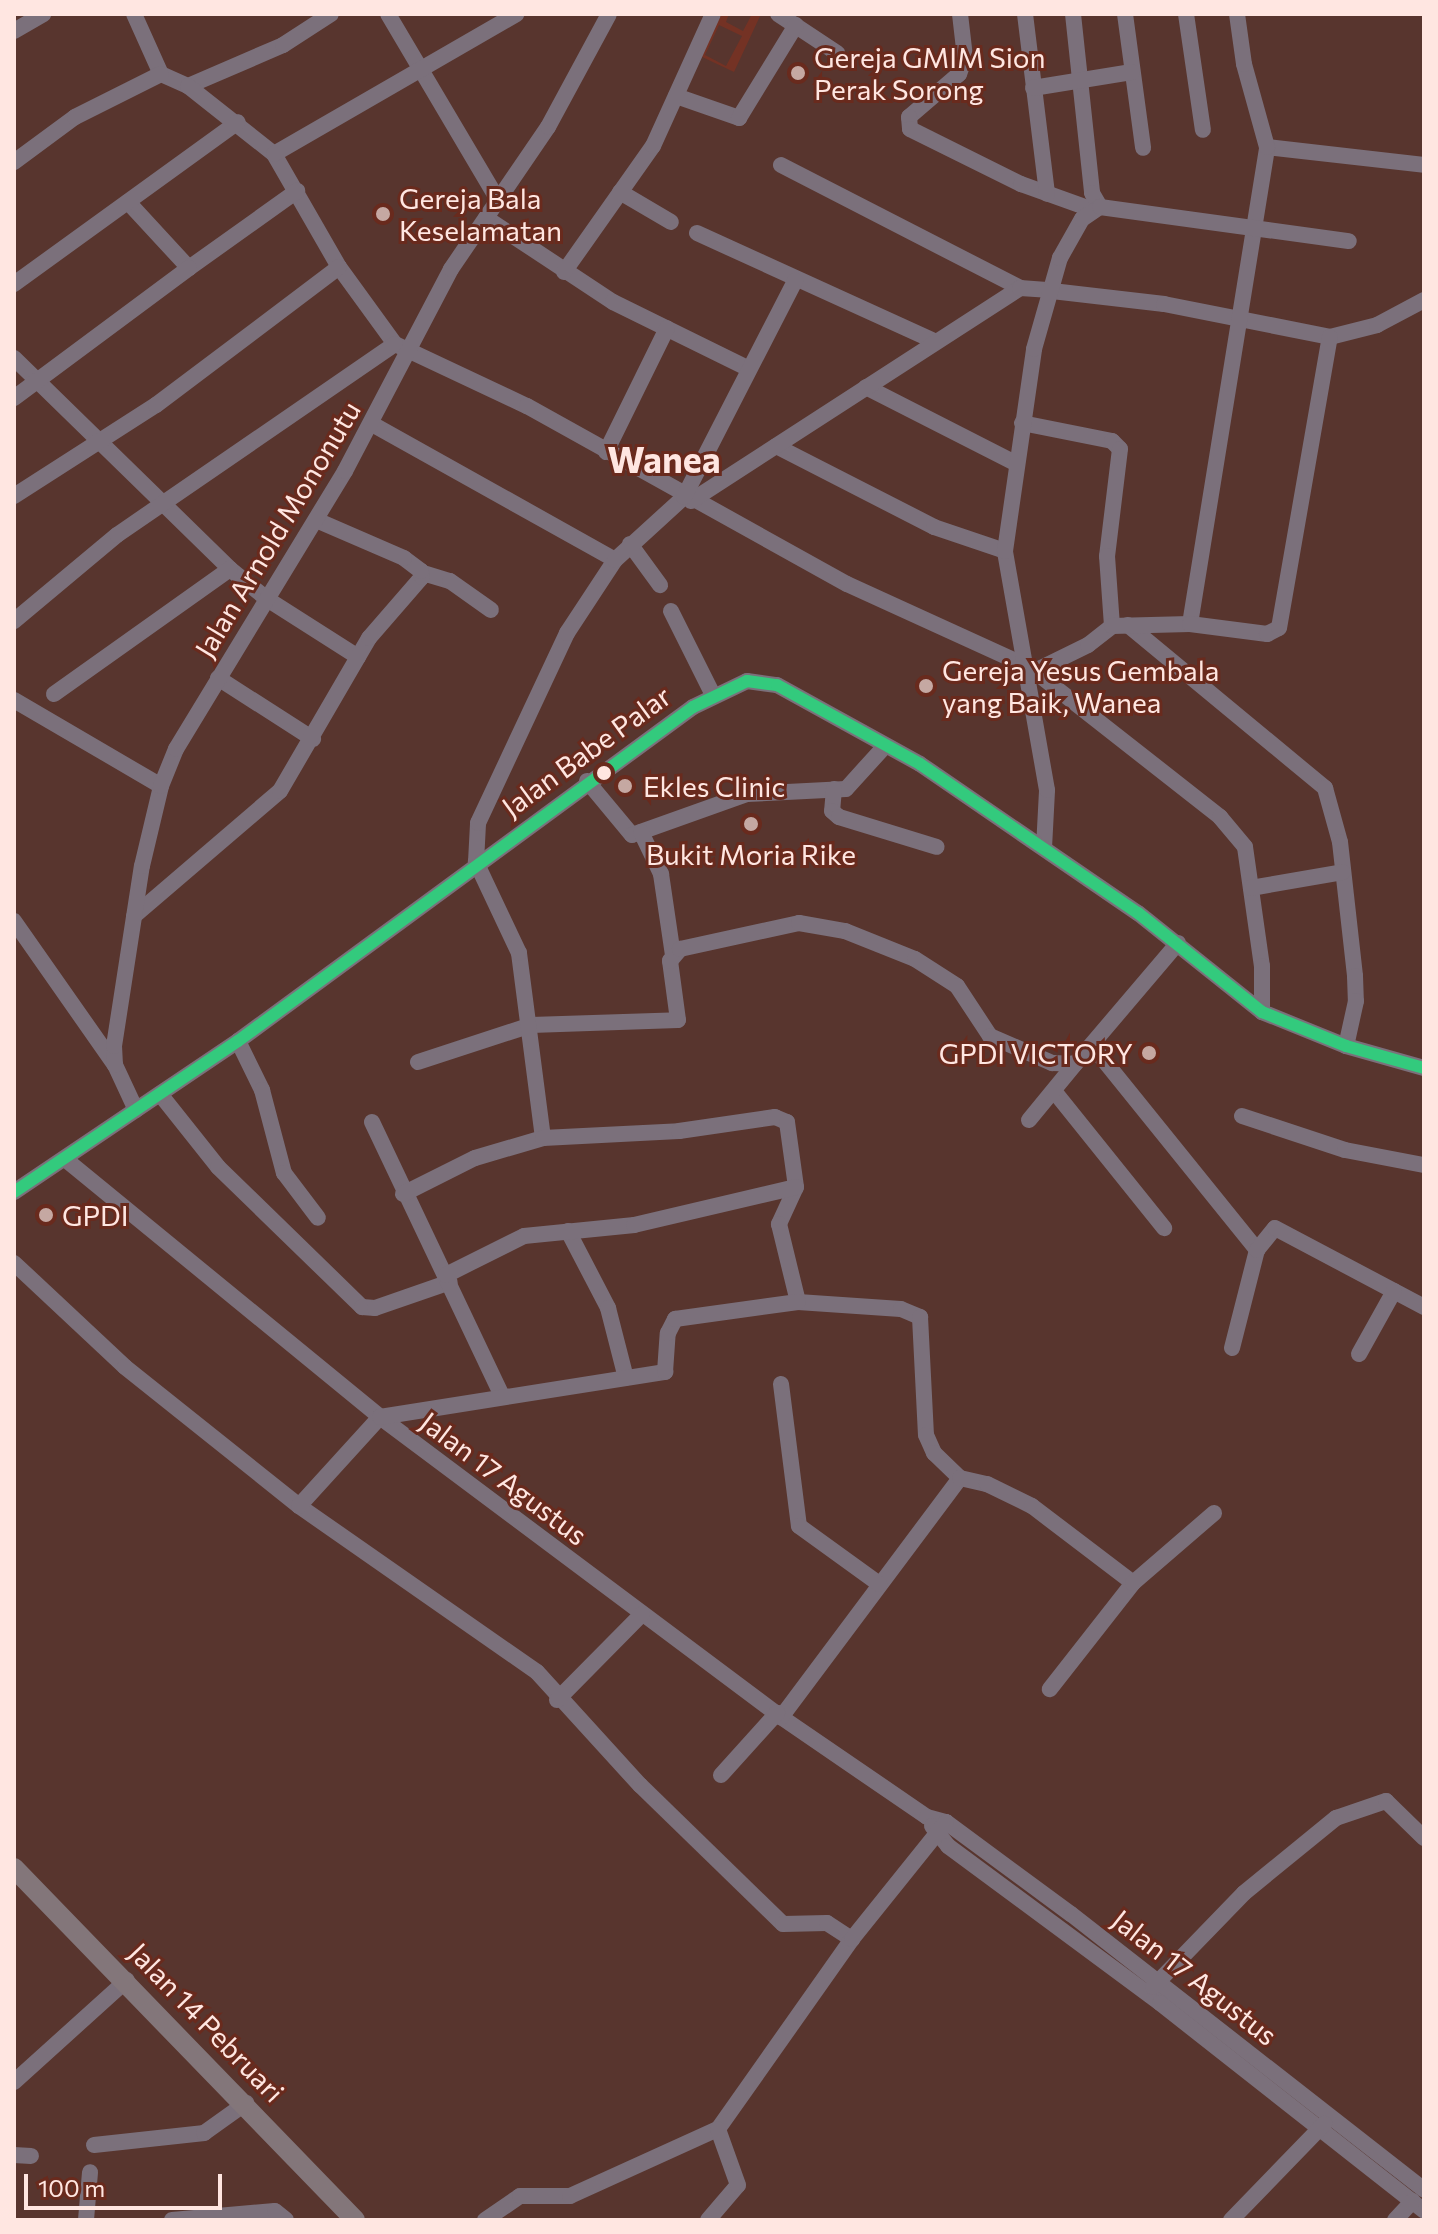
<!DOCTYPE html>
<html>
<head>
<meta charset="utf-8">
<style>
	body { margin:0 }
	#map { position:relative; width:1438px; height:2234px; overflow:hidden; background:#58352e; font-family:Commissioner,sans-serif }
	div>[style] { position:absolute }
	[style*='--x'] { left:calc(var(--x)*1px); top:calc(var(--y)*1px); width:calc(var(--w)*1px); rotate:calc(var(--a)*1deg) }
	.built>* { inset:0; background:#743224 }
	.minor>* { height:16px; margin:-8px; padding:0 8px; transform-origin:8px; border-radius:8px; background:#7b707b }
	.major>* { height:20px; margin:-10px; padding:0 10px; transform-origin:10px; border-radius:10px; background:#83767a }
	.bus-1>* { height:12px; margin:-6px; padding:0 6px; transform-origin:6px; border-radius:6px; background:#33ca7d }
	.dots>* { width:22px; height:22px; translate:-50% -50%; box-sizing:border-box; border:4px solid #692a1d; border-radius:50% }
	span { translate:-50% -50%; white-space:nowrap; text-align:center; line-height:1.15; -webkit-text-stroke:6px #692a1d; paint-order:stroke }
	.poi-label { font-size:28px; color:#ffe6e1 }
	.left { translate:0 -50%; text-align:left }
	.right { translate:-100% -50%; text-align:right }
	.street-label { font-size:28px; color:#ffe6e1 }
	.district-label { font-size:36px; color:#ffe6e1; font-weight:700 }
	.frame { position:absolute; inset:0; border:16px solid #ffe6e1; pointer-events:none }
	.scale { position:absolute; left:24px; top:2174px; width:198px; height:36px; box-sizing:border-box; border:4px solid #ffe6e1; border-top:0; padding-left:10px; font-size:24px; line-height:28px; white-space:nowrap; color:#ffe6e1; -webkit-text-stroke:6px #692a1d; paint-order:stroke }
</style>
</head>
<body>
<div id="map">
	<div class="built">
		<div style="clip-path:polygon(evenodd,722px 14px,729px 14px,726px 22px,743px 31px,752px 14px,761px 14px,734px 72px,698px 55px,722px 14px,719px 25px,742px 36px,726px 66px,705px 55px,719px 25px)"></div>
	</div>
	<div class="minor">
		<div style="--x:134;--y:14;--w:66;--a:65.8"></div>
		<div style="--x:161;--y:74;--w:30;--a:24"></div>
		<div style="--x:188;--y:86;--w:103;--a:-23.3"></div>
		<div style="--x:283;--y:45;--w:57;--a:-32.9"></div>
		<div style="--x:388;--y:14;--w:216;--a:59.4"></div>
		<div style="--x:778;--y:14;--w:71;--a:33.5"></div>
		<div style="--x:960;--y:14;--w:43;--a:83.4"></div>
		<div style="--x:965;--y:57;--w:18;--a:109"></div>
		<div style="--x:959;--y:74;--w:66;--a:139.3"></div>
		<div style="--x:909;--y:117;--w:12;--a:85"></div>
		<div style="--x:910;--y:129;--w:124;--a:26.4"></div>
		<div style="--x:1021;--y:184;--w:74;--a:19.7"></div>
		<div style="--x:1025;--y:14;--w:181;--a:83"></div>
		<div style="--x:1073;--y:14;--w:180;--a:83.9"></div>
		<div style="--x:1092;--y:193;--w:16;--a:60"></div>
		<div style="--x:1125;--y:14;--w:135;--a:82.3"></div>
		<div style="--x:1186;--y:14;--w:117;--a:81.7"></div>
		<div style="--x:14;--y:31;--w:34;--a:-30"></div>
		<div style="--x:188;--y:86;--w:110;--a:38.3"></div>
		<div style="--x:274;--y:154;--w:130;--a:60.1"></div>
		<div style="--x:339;--y:267;--w:95;--a:54"></div>
		<div style="--x:395;--y:344;--w:146;--a:25.2"></div>
		<div style="--x:527;--y:406;--w:366;--a:29.1"></div>
		<div style="--x:847;--y:584;--w:200;--a:24.5"></div>
		<div style="--x:1029;--y:667;--w:243;--a:38.1"></div>
		<div style="--x:1220;--y:817;--w:39;--a:50"></div>
		<div style="--x:1245;--y:847;--w:120;--a:81.9"></div>
		<div style="--x:1262;--y:966;--w:46;--a:90"></div>
		<div style="--x:1033;--y:88;--w:100;--a:-9.2"></div>
		<div style="--x:676;--y:96;--w:67;--a:19.2"></div>
		<div style="--x:739;--y:118;--w:109;--a:-58.5"></div>
		<div style="--x:1267;--y:147;--w:158;--a:6.5"></div>
		<div style="--x:274;--y:154;--w:280;--a:-30"></div>
		<div style="--x:14;--y:162;--w:76;--a:-36.4"></div>
		<div style="--x:75;--y:117;--w:96;--a:-26.6"></div>
		<div style="--x:781;--y:165;--w:269;--a:27.2"></div>
		<div style="--x:620;--y:192;--w:59;--a:30.5"></div>
		<div style="--x:128;--y:202;--w:90;--a:47.3"></div>
		<div style="--x:189;--y:268;--w:133;--a:-35.5"></div>
		<div style="--x:486;--y:218;--w:152;--a:33.5"></div>
		<div style="--x:613;--y:302;--w:149;--a:26.2"></div>
		<div style="--x:697;--y:233;--w:260;--a:24.5"></div>
		<div style="--x:564;--y:272;--w:154;--a:-54.8"></div>
		<div style="--x:653;--y:146;--w:145;--a:-65.6"></div>
		<div style="--x:14;--y:284;--w:276;--a:-35.9"></div>
		<div style="--x:1052;--y:291;--w:113;--a:6.6"></div>
		<div style="--x:1164;--y:304;--w:169;--a:11.2"></div>
		<div style="--x:1330;--y:337;--w:49;--a:-14.3"></div>
		<div style="--x:1377;--y:325;--w:53;--a:-28"></div>
		<div style="--x:14;--y:358;--w:302;--a:44.3"></div>
		<div style="--x:230;--y:569;--w:48;--a:39"></div>
		<div style="--x:267;--y:599;--w:108;--a:32.5"></div>
		<div style="--x:866;--y:387;--w:167;--a:27"></div>
		<div style="--x:14;--y:398;--w:218;--a:-36.6"></div>
		<div style="--x:1022;--y:423;--w:92;--a:11.3"></div>
		<div style="--x:1112;--y:441;--w:11;--a:45"></div>
		<div style="--x:1120;--y:449;--w:108;--a:96.9"></div>
		<div style="--x:1107;--y:556;--w:70;--a:85.9"></div>
		<div style="--x:372;--y:424;--w:278;--a:29.2"></div>
		<div style="--x:776;--y:446;--w:178;--a:27.1"></div>
		<div style="--x:934;--y:527;--w:75;--a:18.7"></div>
		<div style="--x:606;--y:452;--w:138;--a:-63.8"></div>
		<div style="--x:14;--y:496;--w:169;--a:-32.7"></div>
		<div style="--x:156;--y:405;--w:229;--a:-37"></div>
		<div style="--x:691;--y:501;--w:392;--a:-32.9"></div>
		<div style="--x:1020;--y:288;--w:27;--a:4"></div>
		<div style="--x:630;--y:544;--w:51;--a:53.8"></div>
		<div style="--x:423;--y:573;--w:28;--a:17"></div>
		<div style="--x:450;--y:581;--w:50;--a:35.3"></div>
		<div style="--x:671;--y:611;--w:94;--a:63.4"></div>
		<div style="--x:14;--y:621;--w:134;--a:-39.9"></div>
		<div style="--x:117;--y:535;--w:337;--a:-34.5"></div>
		<div style="--x:1190;--y:624;--w:483;--a:-80.8"></div>
		<div style="--x:1267;--y:147;--w:86;--a:-105.5"></div>
		<div style="--x:1244;--y:64;--w:50;--a:-98"></div>
		<div style="--x:1128;--y:625;--w:256;--a:39.6"></div>
		<div style="--x:1325;--y:788;--w:56;--a:74.5"></div>
		<div style="--x:1340;--y:842;--w:135;--a:83.6"></div>
		<div style="--x:1355;--y:976;--w:25;--a:88"></div>
		<div style="--x:1356;--y:1001;--w:46;--a:102.5"></div>
		<div style="--x:1035;--y:671;--w:59;--a:-26.1"></div>
		<div style="--x:1088;--y:645;--w:31;--a:-38"></div>
		<div style="--x:1112;--y:626;--w:78;--a:-1.5"></div>
		<div style="--x:1190;--y:624;--w:78;--a:7.4"></div>
		<div style="--x:1267;--y:634;--w:13;--a:-27"></div>
		<div style="--x:1279;--y:628;--w:295;--a:-80.1"></div>
		<div style="--x:218;--y:678;--w:113;--a:32.7"></div>
		<div style="--x:54;--y:694;--w:216;--a:-35.4"></div>
		<div style="--x:14;--y:700;--w:170;--a:30.3"></div>
		<div style="--x:587;--y:781;--w:70;--a:50.2"></div>
		<div style="--x:632;--y:835;--w:122;--a:-19.6"></div>
		<div style="--x:747;--y:794;--w:99;--a:-2.9"></div>
		<div style="--x:846;--y:789;--w:58;--a:-47.8"></div>
		<div style="--x:834;--y:789;--w:22;--a:95"></div>
		<div style="--x:832;--y:811;--w:9;--a:41"></div>
		<div style="--x:839;--y:817;--w:102;--a:17"></div>
		<div style="--x:641;--y:832;--w:47;--a:64.5"></div>
		<div style="--x:661;--y:874;--w:82;--a:81.6"></div>
		<div style="--x:1044;--y:848;--w:58;--a:-87"></div>
		<div style="--x:1047;--y:790;--w:243;--a:-100"></div>
		<div style="--x:1005;--y:551;--w:204;--a:-81.8"></div>
		<div style="--x:1034;--y:349;--w:95;--a:-74.1"></div>
		<div style="--x:1060;--y:258;--w:45;--a:-60.6"></div>
		<div style="--x:1082;--y:219;--w:22;--a:-34"></div>
		<div style="--x:1100;--y:207;--w:251;--a:7.8"></div>
		<div style="--x:1251;--y:888;--w:93;--a:-9.9"></div>
		<div style="--x:134;--y:916;--w:192;--a:-40.6"></div>
		<div style="--x:280;--y:791;--w:177;--a:-59.8"></div>
		<div style="--x:369;--y:638;--w:81;--a:-49"></div>
		<div style="--x:422;--y:577;--w:6;--a:-99"></div>
		<div style="--x:421;--y:571;--w:21;--a:-143"></div>
		<div style="--x:404;--y:558;--w:96;--a:-156.6"></div>
		<div style="--x:14;--y:921;--w:176;--a:55"></div>
		<div style="--x:238;--y:1041;--w:55;--a:63.9"></div>
		<div style="--x:262;--y:1090;--w:86;--a:75.2"></div>
		<div style="--x:284;--y:1173;--w:56;--a:52.9"></div>
		<div style="--x:1094;--y:1048;--w:260;--a:51.1"></div>
		<div style="--x:418;--y:1062;--w:119;--a:-18.1"></div>
		<div style="--x:531;--y:1025;--w:147;--a:-1.9"></div>
		<div style="--x:678;--y:1020;--w:60;--a:-97.7"></div>
		<div style="--x:670;--y:961;--w:16;--a:-50"></div>
		<div style="--x:680;--y:949;--w:122;--a:-12.3"></div>
		<div style="--x:799;--y:923;--w:47;--a:9.9"></div>
		<div style="--x:845;--y:931;--w:75;--a:21.8"></div>
		<div style="--x:915;--y:959;--w:50;--a:32.7"></div>
		<div style="--x:957;--y:986;--w:60;--a:56.6"></div>
		<div style="--x:990;--y:1036;--w:68;--a:23.5"></div>
		<div style="--x:1052;--y:1063;--w:23;--a:2"></div>
		<div style="--x:1075;--y:1064;--w:159;--a:-49.6"></div>
		<div style="--x:1054;--y:1091;--w:176;--a:51.2"></div>
		<div style="--x:160;--y:1094;--w:93;--a:51.5"></div>
		<div style="--x:218;--y:1167;--w:201;--a:44.2"></div>
		<div style="--x:362;--y:1307;--w:13;--a:4"></div>
		<div style="--x:375;--y:1308;--w:79;--a:-19.1"></div>
		<div style="--x:136;--y:1110;--w:50;--a:-115"></div>
		<div style="--x:115;--y:1065;--w:19;--a:-93"></div>
		<div style="--x:114;--y:1046;--w:182;--a:-81.2"></div>
		<div style="--x:142;--y:866;--w:82;--a:-76.6"></div>
		<div style="--x:161;--y:786;--w:40;--a:-68"></div>
		<div style="--x:176;--y:749;--w:325;--a:-58.7"></div>
		<div style="--x:345;--y:471;--w:228;--a:-62.3"></div>
		<div style="--x:451;--y:269;--w:172;--a:-55.7"></div>
		<div style="--x:548;--y:127;--w:128;--a:-61.6"></div>
		<div style="--x:1242;--y:1116;--w:108;--a:18.3"></div>
		<div style="--x:1345;--y:1150;--w:80;--a:10.8"></div>
		<div style="--x:1029;--y:1120;--w:72;--a:-50.6"></div>
		<div style="--x:372;--y:1122;--w:303;--a:64.6"></div>
		<div style="--x:543;--y:1138;--w:187;--a:-97.4"></div>
		<div style="--x:519;--y:953;--w:101;--a:-115.3"></div>
		<div style="--x:476;--y:862;--w:39;--a:-87"></div>
		<div style="--x:478;--y:823;--w:210;--a:-64.9"></div>
		<div style="--x:567;--y:633;--w:87;--a:-56.7"></div>
		<div style="--x:615;--y:560;--w:93;--a:-42.4"></div>
		<div style="--x:684;--y:497;--w:243;--a:-62.8"></div>
		<div style="--x:65;--y:1159;--w:407;--a:39.3"></div>
		<div style="--x:380;--y:1417;--w:501;--a:36.8"></div>
		<div style="--x:781;--y:1717;--w:177;--a:34.4"></div>
		<div style="--x:927;--y:1817;--w:20;--a:15"></div>
		<div style="--x:946;--y:1822;--w:155;--a:36.4"></div>
		<div style="--x:1071;--y:1914;--w:448;--a:38"></div>
		<div style="--x:14;--y:1192;--w:270;--a:-34"></div>
		<div style="--x:238;--y:1041;--w:564;--a:-36.28"></div>
		<div style="--x:693;--y:707;--w:60;--a:-25.7"></div>
		<div style="--x:747;--y:681;--w:30;--a:8"></div>
		<div style="--x:777;--y:685;--w:163;--a:28.9"></div>
		<div style="--x:920;--y:764;--w:264;--a:34.4"></div>
		<div style="--x:1138;--y:913;--w:159;--a:38.6"></div>
		<div style="--x:1262;--y:1012;--w:91;--a:22"></div>
		<div style="--x:1346;--y:1046;--w:81;--a:15.8"></div>
		<div style="--x:403;--y:1194;--w:80;--a:-26.6"></div>
		<div style="--x:475;--y:1158;--w:71;--a:-16.4"></div>
		<div style="--x:543;--y:1138;--w:136;--a:-2.9"></div>
		<div style="--x:679;--y:1131;--w:97;--a:-8.3"></div>
		<div style="--x:775;--y:1117;--w:13;--a:23"></div>
		<div style="--x:787;--y:1122;--w:66;--a:82.1"></div>
		<div style="--x:796;--y:1187;--w:41;--a:114.7"></div>
		<div style="--x:779;--y:1224;--w:80;--a:76.3"></div>
		<div style="--x:798;--y:1302;--w:103;--a:3.9"></div>
		<div style="--x:901;--y:1309;--w:21;--a:23"></div>
		<div style="--x:920;--y:1317;--w:118;--a:87.1"></div>
		<div style="--x:926;--y:1435;--w:20;--a:66"></div>
		<div style="--x:934;--y:1453;--w:36;--a:44"></div>
		<div style="--x:960;--y:1478;--w:299;--a:126.8"></div>
		<div style="--x:568;--y:1231;--w:87;--a:62.5"></div>
		<div style="--x:608;--y:1308;--w:72;--a:75.6"></div>
		<div style="--x:14;--y:1263;--w:152;--a:43.1"></div>
		<div style="--x:125;--y:1367;--w:223;--a:38.6"></div>
		<div style="--x:299;--y:1506;--w:290;--a:34.9"></div>
		<div style="--x:537;--y:1672;--w:153;--a:47.7"></div>
		<div style="--x:640;--y:1785;--w:199;--a:44.2"></div>
		<div style="--x:783;--y:1924;--w:44;--a:-1.3"></div>
		<div style="--x:827;--y:1923;--w:30;--a:33"></div>
		<div style="--x:446;--y:1275;--w:87;--a:-26.6"></div>
		<div style="--x:524;--y:1236;--w:111;--a:-5.7"></div>
		<div style="--x:634;--y:1225;--w:166;--a:-13.2"></div>
		<div style="--x:1232;--y:1348;--w:101;--a:-75.7"></div>
		<div style="--x:1257;--y:1250;--w:28;--a:-51"></div>
		<div style="--x:1275;--y:1228;--w:169;--a:27.9"></div>
		<div style="--x:1359;--y:1354;--w:72;--a:-60.9"></div>
		<div style="--x:781;--y:1384;--w:143;--a:82.8"></div>
		<div style="--x:799;--y:1526;--w:99;--a:35.9"></div>
		<div style="--x:960;--y:1478;--w:28;--a:13"></div>
		<div style="--x:987;--y:1484;--w:50;--a:26.1"></div>
		<div style="--x:1032;--y:1506;--w:127;--a:37.3"></div>
		<div style="--x:1133;--y:1583;--w:135;--a:128.1"></div>
		<div style="--x:299;--y:1506;--w:120;--a:-47.7"></div>
		<div style="--x:380;--y:1417;--w:289;--a:-9"></div>
		<div style="--x:665;--y:1372;--w:39;--a:-86"></div>
		<div style="--x:668;--y:1333;--w:16;--a:-63"></div>
		<div style="--x:675;--y:1319;--w:124;--a:-7.9"></div>
		<div style="--x:1133;--y:1583;--w:107;--a:-40.8"></div>
		<div style="--x:557;--y:1700;--w:121;--a:-45.3"></div>
		<div style="--x:721;--y:1775;--w:84;--a:-47.9"></div>
		<div style="--x:932;--y:1826;--w:26;--a:51"></div>
		<div style="--x:948;--y:1846;--w:264;--a:36.5"></div>
		<div style="--x:1160;--y:2003;--w:336;--a:38.2"></div>
		<div style="--x:1153;--y:1987;--w:131;--a:-45.9"></div>
		<div style="--x:1244;--y:1893;--w:119;--a:-39.2"></div>
		<div style="--x:1336;--y:1818;--w:53;--a:-18.8"></div>
		<div style="--x:1386;--y:1801;--w:53;--a:44.2"></div>
		<div style="--x:14;--y:2082;--w:152;--a:-42.1"></div>
		<div style="--x:94;--y:2145;--w:111;--a:-6.2"></div>
		<div style="--x:204;--y:2133;--w:52;--a:-35.5"></div>
		<div style="--x:14;--y:2155;--w:17;--a:3"></div>
		<div style="--x:86;--y:2220;--w:48;--a:-85.2"></div>
		<div style="--x:172;--y:2220;--w:103;--a:-5"></div>
		<div style="--x:275;--y:2211;--w:14;--a:39"></div>
		<div style="--x:485;--y:2220;--w:42;--a:-34.4"></div>
		<div style="--x:520;--y:2196;--w:50;--a:0"></div>
		<div style="--x:570;--y:2196;--w:162;--a:-24.4"></div>
		<div style="--x:718;--y:2129;--w:232;--a:-54.8"></div>
		<div style="--x:852;--y:1939;--w:150;--a:-51.2"></div>
		<div style="--x:708;--y:2220;--w:46;--a:-49.4"></div>
		<div style="--x:738;--y:2185;--w:59;--a:-109.7"></div>
		<div style="--x:1231;--y:2220;--w:134;--a:-45.9"></div>
		<div style="--x:1395;--y:2220;--w:26;--a:-47"></div>
	</div>
	<div class="major">
		<div style="--x:14;--y:1868;--w:490;--a:45.9"></div>
	</div>
	<div class="bus-1">
		<div style="--x:14;--y:1192;--w:270;--a:-34"></div>
		<div style="--x:238;--y:1041;--w:564;--a:-36.28"></div>
		<div style="--x:693;--y:707;--w:60;--a:-25.7"></div>
		<div style="--x:747;--y:681;--w:30;--a:8"></div>
		<div style="--x:777;--y:685;--w:163;--a:28.9"></div>
		<div style="--x:920;--y:764;--w:264;--a:34.4"></div>
		<div style="--x:1138;--y:913;--w:159;--a:38.6"></div>
		<div style="--x:1262;--y:1012;--w:91;--a:22"></div>
		<div style="--x:1346;--y:1046;--w:81;--a:15.8"></div>
	</div>
	<div class="dots">
		<div style="left:798px;top:73px;background:#c5a8a2"></div>
		<div style="left:383px;top:214px;background:#c5a8a2"></div>
		<div style="left:926px;top:686px;background:#c5a8a2"></div>
		<div style="left:604px;top:773px;background:#ffe6e1"></div>
		<div style="left:625px;top:786px;background:#c5a8a2"></div>
		<div style="left:751px;top:824px;background:#c5a8a2"></div>
		<div style="left:1149px;top:1053px;background:#c5a8a2"></div>
		<div style="left:46px;top:1215px;background:#c5a8a2"></div>
	</div>
	<div class="poi-label">
		<span class="left" style="left:814px;top:73px">Gereja GMIM Sion<br>Perak Sorong</span>
		<span class="left" style="left:399px;top:214px">Gereja Bala<br>Keselamatan</span>
		<span class="left" style="left:942px;top:686px">Gereja Yesus Gembala<br>yang Baik, Wanea</span>
		<span class="left" style="left:643px;top:786px">Ekles Clinic</span>
		<span style="left:751px;top:854px">Bukit Moria Rike</span>
		<span class="right" style="left:1133px;top:1053px">GPDI VICTORY</span>
		<span class="left" style="left:62px;top:1215px">GPDI</span>
	</div>
	<div class="street-label">
		<span style="left:277px;top:529px;rotate:-59deg">Jalan Arnold Mononutu</span>
		<span style="left:586px;top:751px;rotate:-36deg">Jalan Babe Palar</span>
		<span style="left:504px;top:1478px;rotate:37deg">Jalan 17 Agustus</span>
		<span style="left:1195px;top:1977px;rotate:38deg">Jalan 17 Agustus</span>
		<span style="left:207px;top:2022px;rotate:46deg">Jalan 14 Pebruari</span>
	</div>
	<div class="district-label">
		<span style="left:664px;top:459px">Wanea</span>
	</div>
	<div class="frame"></div>
	<div class="scale">100 m</div>
</div>
</body>
</html>
